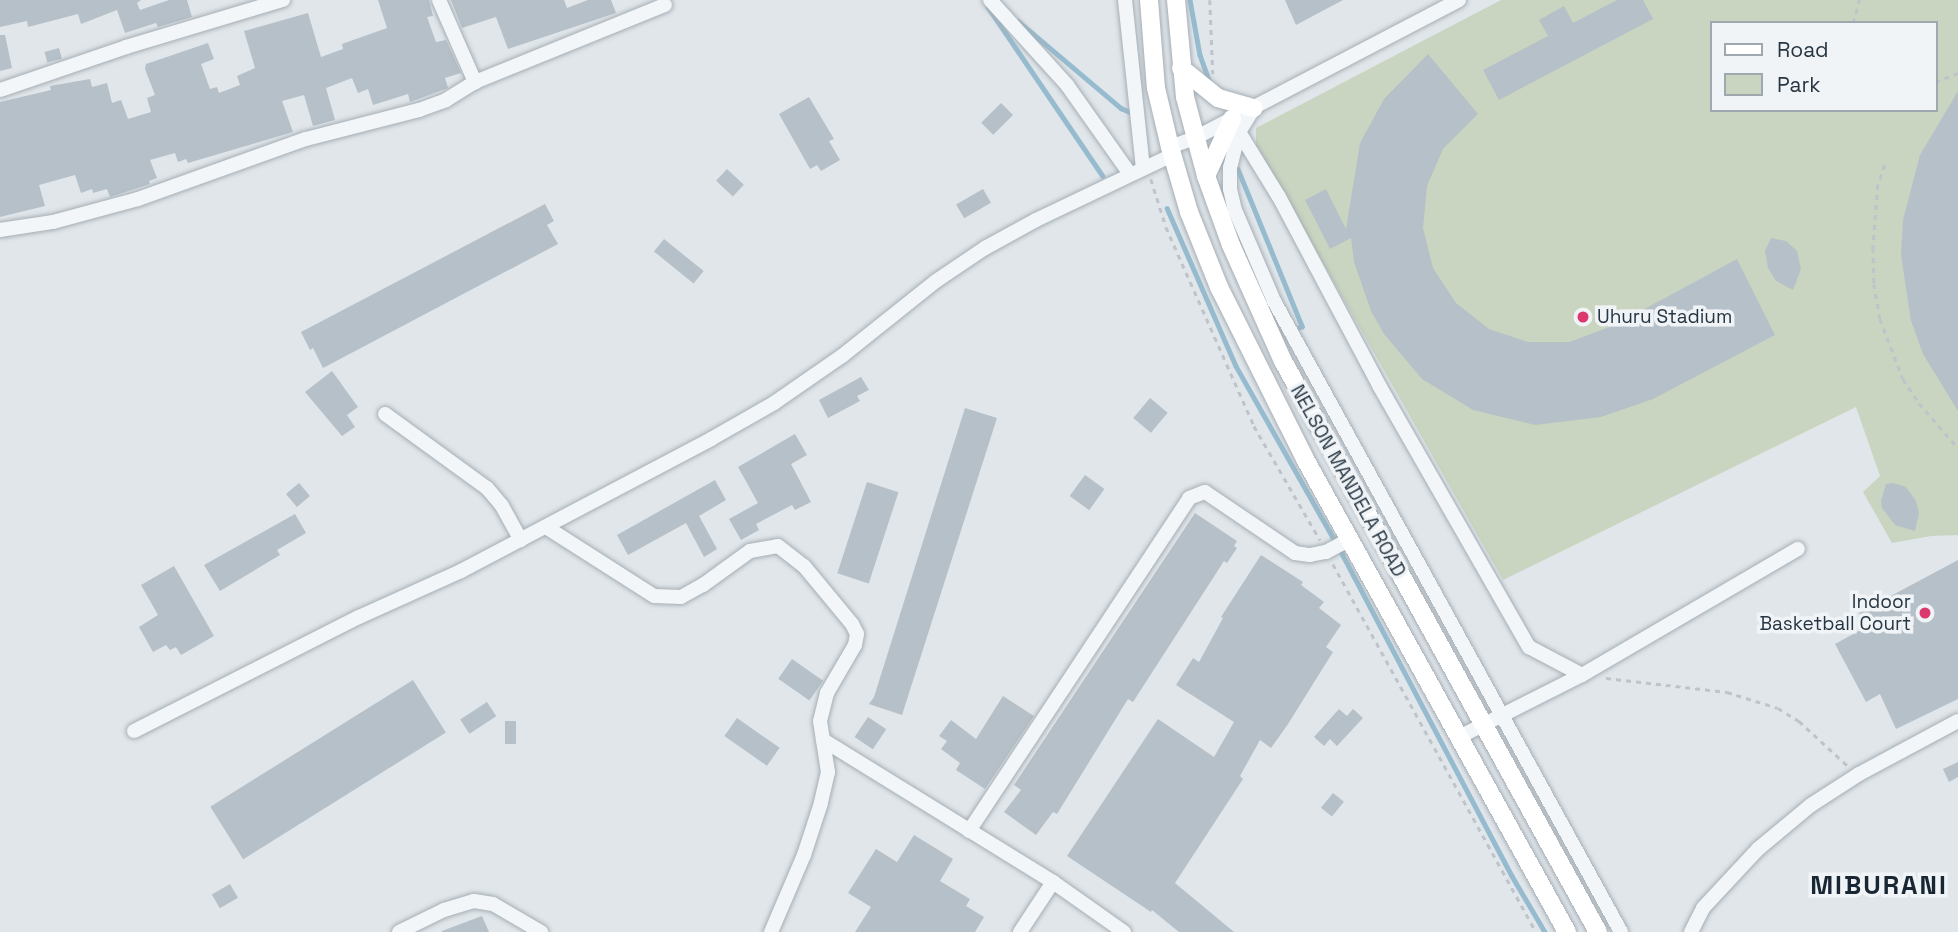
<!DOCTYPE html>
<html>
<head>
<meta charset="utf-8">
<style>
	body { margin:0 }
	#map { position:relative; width:1958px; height:932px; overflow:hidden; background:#e0e6ea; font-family:"Space Grotesk",sans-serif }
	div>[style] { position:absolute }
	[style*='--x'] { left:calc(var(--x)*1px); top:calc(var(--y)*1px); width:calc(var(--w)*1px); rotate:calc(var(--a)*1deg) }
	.green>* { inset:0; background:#c9d5c0 }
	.stream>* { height:4.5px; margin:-2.25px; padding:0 2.25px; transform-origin:2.25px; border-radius:2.25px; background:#97bbce }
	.building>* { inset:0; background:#b6c0c8; transform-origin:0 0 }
	.path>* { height:2.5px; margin-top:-1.25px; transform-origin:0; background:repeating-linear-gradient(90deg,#bec4c9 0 5px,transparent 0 10px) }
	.roads { filter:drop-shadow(0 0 2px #a5aeb5) drop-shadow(0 0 2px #a5aeb5) }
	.minor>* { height:14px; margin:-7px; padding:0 7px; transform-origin:7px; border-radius:7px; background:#f3f6f8 }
	.major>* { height:18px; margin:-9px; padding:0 9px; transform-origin:9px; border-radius:9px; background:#fff }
	.dots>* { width:19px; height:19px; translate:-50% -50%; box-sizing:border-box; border:4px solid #f0f4f7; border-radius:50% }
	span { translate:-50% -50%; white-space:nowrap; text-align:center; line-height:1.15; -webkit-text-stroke:7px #f0f4f7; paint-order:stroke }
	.poi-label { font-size:19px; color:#273643 }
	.left { translate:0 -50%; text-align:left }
	.right { translate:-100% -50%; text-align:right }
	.street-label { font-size:19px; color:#273643 }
	.district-label { font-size:26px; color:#192734; font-weight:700; letter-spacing:2px }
	.legend { position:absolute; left:1710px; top:21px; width:228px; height:91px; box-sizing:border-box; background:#f0f4f7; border:2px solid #a0a8af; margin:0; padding:9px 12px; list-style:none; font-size:21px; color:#273643 }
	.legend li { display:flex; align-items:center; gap:14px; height:35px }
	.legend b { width:35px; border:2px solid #a0a8af }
</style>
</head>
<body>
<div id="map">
	<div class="green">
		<div style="clip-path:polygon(evenodd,1501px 0,1958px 0,1958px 535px,1931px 536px,1892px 543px,1863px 492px,1880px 476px,1856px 407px,1503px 580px,1256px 145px,1256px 128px,1501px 0,1711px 23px,1935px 23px,1935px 110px,1711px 110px,1711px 23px)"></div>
	</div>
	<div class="stream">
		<div style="--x:1190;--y:0;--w:56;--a:79.7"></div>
		<div style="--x:1200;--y:55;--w:29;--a:70"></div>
		<div style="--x:988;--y:7;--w:204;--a:55.8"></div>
		<div style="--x:1018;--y:21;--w:135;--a:40.2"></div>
		<div style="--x:1121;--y:108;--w:14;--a:25"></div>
		<div style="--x:1238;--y:169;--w:170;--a:67.8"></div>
		<div style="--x:1302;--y:326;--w:9;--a:148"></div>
		<div style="--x:1167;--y:208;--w:172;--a:66.4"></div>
		<div style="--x:1236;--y:366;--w:207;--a:60.5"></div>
		<div style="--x:1338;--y:546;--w:373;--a:62.2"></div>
		<div style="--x:1512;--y:876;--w:65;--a:59.5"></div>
	</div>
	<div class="building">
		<div style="clip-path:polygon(0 0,141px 0,137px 3px,140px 10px,169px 0,187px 0,192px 17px,158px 27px,156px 23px,125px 33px,117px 10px,81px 24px,78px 14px,28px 27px,27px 21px,0 27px)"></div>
		<div style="clip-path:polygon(378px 0,429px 0,433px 16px,427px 17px,436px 42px,446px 40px,461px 73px,445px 78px,448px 88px,410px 102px,408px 94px,373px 105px,368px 89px,358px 93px,352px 78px,326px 88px,335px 120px,313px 126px,304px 95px,282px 101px,293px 132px,188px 163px,186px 159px,178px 162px,175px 153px,150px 160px,157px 178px,149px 181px,150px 184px,110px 197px,107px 189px,93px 193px,92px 189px,81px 193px,75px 175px,39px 185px,45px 206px,0 217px,0 102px,51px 90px,50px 86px,90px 79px,92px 87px,107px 83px,112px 103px,121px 100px,128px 119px,151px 112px,147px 98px,155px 95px,145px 69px,146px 64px,208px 43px,214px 59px,201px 64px,210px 89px,217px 87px,219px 93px,240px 85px,237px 76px,255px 68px,244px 31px,308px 13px,321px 57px,343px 49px,342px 44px,387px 28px)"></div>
		<div style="clip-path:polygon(451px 0,564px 0,567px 8px,588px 0,611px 0,616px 13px,508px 49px,496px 17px,462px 28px)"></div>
		<div style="clip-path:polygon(1285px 0,1343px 0,1296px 25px)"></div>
		<div style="clip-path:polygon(1617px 0,1643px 0,1653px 19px,1499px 100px,1483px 70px,1548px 36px,1539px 20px,1564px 6px,1573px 23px)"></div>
		<div style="clip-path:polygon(0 35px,5px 35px,12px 68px,0 71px)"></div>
		<div style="left:59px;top:48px;width:11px;height:15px;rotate:75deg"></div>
		<div style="clip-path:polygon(1428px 54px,1478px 114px,1443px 149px,1427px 186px,1423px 228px,1433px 268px,1456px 303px,1489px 329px,1528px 342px,1569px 342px,1615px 325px,1737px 259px,1775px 335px,1653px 399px,1601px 417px,1535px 425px,1473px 410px,1422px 379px,1384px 334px,1371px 311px,1354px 262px,1351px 238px,1330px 249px,1305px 200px,1326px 189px,1346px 229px,1360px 143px,1384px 99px)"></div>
		<div style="clip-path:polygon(1958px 91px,1958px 411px,1923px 354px,1911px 321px,1901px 255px,1903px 220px,1920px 155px)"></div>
		<div style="clip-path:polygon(809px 97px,834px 139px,829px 141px,840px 160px,821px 171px,817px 165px,810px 169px,779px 114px)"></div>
		<div style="left:1001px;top:103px;width:17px;height:28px;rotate:45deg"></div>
		<div style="left:727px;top:169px;width:23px;height:16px;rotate:43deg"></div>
		<div style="left:983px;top:189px;width:16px;height:31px;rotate:60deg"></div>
		<div style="clip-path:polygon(545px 204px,554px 221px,547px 225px,558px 244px,323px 368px,313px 348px,310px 350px,301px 332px)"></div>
		<div style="clip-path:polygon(1771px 238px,1786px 241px,1797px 251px,1801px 269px,1793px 290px,1776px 281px,1768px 268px,1765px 251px)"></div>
		<div style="left:664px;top:239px;width:51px;height:16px;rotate:39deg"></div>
		<div style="clip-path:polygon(332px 371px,358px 407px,347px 415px,355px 427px,342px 436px,305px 392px)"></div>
		<div style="clip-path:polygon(861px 377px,869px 390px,857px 396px,860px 401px,828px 418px,819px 400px)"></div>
		<div style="left:1150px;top:398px;width:23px;height:26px;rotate:40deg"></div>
		<div style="clip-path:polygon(965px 408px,997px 418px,902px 715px,869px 704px,874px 697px)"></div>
		<div style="clip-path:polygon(795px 434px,807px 455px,791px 464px,811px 502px,795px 510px,792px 505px,756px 524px,759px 530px,741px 540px,729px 519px,758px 503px,738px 467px)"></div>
		<div style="left:1085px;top:475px;width:24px;height:26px;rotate:36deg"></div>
		<div style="clip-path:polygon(715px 480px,726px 500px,699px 516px,717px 549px,704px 557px,686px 523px,628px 555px,617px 535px)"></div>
		<div style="left:867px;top:482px;width:33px;height:96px;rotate:18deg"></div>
		<div style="left:299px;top:483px;width:17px;height:17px;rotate:50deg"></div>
		<div style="clip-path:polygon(1893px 483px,1906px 487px,1916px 501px,1919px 513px,1915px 531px,1895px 525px,1882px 508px,1881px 501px,1886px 484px)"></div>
		<div style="clip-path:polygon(1195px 513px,1237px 541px,1234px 546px,1237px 548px,1227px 563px,1224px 561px,1133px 702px,1128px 699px,1057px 814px,1053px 812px,1036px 835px,1004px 812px,1021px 790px,1014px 785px)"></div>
		<div style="clip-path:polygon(295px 514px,306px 533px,277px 550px,280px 555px,220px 591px,204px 565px)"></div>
		<div style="clip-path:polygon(1261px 555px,1303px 582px,1301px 585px,1324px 602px,1319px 608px,1341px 625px,1326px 647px,1333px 652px,1288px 724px,1271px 748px,1260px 740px,1240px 776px,1243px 779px,1175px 883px,1234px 932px,1179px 932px,1152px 910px,1151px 912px,1067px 856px,1158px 719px,1214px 757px,1234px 722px,1176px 685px,1193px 658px,1199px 662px,1223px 618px,1221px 617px)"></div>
		<div style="clip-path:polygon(1958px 560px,1958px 699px,1896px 729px,1880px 694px,1866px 702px,1835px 644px,1866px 627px,1859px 613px)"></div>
		<div style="clip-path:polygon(174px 566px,214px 636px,181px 655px,176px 647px,170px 650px,166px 645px,153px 652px,139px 627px,158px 615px,141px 585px)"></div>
		<div style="left:792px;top:659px;width:38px;height:24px;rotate:35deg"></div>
		<div style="left:413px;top:680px;width:62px;height:239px;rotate:58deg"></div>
		<div style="clip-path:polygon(1003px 696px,1034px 716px,985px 789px,956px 770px,960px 763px,941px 749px,947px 741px,939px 736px,951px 720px,976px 739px)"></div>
		<div style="left:487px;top:702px;width:17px;height:32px;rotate:57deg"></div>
		<div style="clip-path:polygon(1339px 709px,1347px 716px,1353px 709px,1363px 718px,1337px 746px,1330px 739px,1324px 746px,1314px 737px)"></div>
		<div style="left:868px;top:717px;width:22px;height:24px;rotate:34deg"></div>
		<div style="left:737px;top:718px;width:52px;height:22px;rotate:35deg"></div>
		<div style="left:505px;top:721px;width:11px;height:23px"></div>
		<div style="clip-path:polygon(1958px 762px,1958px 777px,1949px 782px,1943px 769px)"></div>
		<div style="left:1333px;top:793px;width:14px;height:19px;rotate:39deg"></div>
		<div style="clip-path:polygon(914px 835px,953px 859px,940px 881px,970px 899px,966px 906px,984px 917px,975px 932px,855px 932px,871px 907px,848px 893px,876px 849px,897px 862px)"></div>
		<div style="left:230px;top:884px;width:16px;height:21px;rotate:60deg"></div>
		<div style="clip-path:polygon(482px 916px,489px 932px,442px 932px,442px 931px)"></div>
	</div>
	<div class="path">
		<div style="--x:1210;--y:0;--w:74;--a:87.7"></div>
		<div style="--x:1853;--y:23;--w:24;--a:-75"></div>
		<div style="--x:1935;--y:82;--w:25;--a:-21"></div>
		<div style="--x:1885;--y:165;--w:21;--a:109"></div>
		<div style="--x:1878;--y:185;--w:63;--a:94.5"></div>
		<div style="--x:1873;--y:248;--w:36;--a:88"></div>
		<div style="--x:1874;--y:284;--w:36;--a:80"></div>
		<div style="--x:1880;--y:319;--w:64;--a:69"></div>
		<div style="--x:1903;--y:379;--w:29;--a:56"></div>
		<div style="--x:1919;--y:403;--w:60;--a:49.1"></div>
		<div style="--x:1151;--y:179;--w:50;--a:72.6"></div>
		<div style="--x:1166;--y:227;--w:218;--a:66.1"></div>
		<div style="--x:1254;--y:426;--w:132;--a:59.9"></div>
		<div style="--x:1333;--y:564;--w:420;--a:61.1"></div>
		<div style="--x:1606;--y:678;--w:122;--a:6.6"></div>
		<div style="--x:1727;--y:692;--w:53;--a:17.4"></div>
		<div style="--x:1778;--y:708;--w:25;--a:32"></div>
		<div style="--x:1799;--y:721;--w:67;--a:42.6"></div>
	</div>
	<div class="roads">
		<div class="minor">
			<div style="--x:439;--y:0;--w:90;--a:66.3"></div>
			<div style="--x:990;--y:0;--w:115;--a:47.8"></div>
			<div style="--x:1067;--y:85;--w:109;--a:54.7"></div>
			<div style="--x:1125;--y:0;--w:169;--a:83.9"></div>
			<div style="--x:0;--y:90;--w:133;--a:-18.8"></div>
			<div style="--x:126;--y:47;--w:164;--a:-16.7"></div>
			<div style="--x:1254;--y:108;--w:28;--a:122"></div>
			<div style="--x:1239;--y:132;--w:36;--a:104"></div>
			<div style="--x:1230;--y:167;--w:22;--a:90"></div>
			<div style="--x:1230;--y:189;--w:22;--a:77"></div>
			<div style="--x:1235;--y:210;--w:99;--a:66.8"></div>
			<div style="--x:1274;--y:301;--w:720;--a:61.19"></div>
			<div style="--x:1239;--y:132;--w:76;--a:58.4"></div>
			<div style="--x:1279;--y:197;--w:215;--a:62"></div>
			<div style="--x:1380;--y:387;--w:300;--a:60.2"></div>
			<div style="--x:1529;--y:647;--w:60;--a:27.8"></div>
			<div style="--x:1170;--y:147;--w:27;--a:-20"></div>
			<div style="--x:1195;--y:138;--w:298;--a:-27.6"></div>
			<div style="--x:0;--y:230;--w:54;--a:-8.6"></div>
			<div style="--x:53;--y:222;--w:88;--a:-15.1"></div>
			<div style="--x:138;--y:199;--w:178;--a:-19.7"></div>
			<div style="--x:306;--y:139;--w:117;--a:-14.4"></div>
			<div style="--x:419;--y:110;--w:29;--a:-20"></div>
			<div style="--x:446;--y:100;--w:34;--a:-32"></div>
			<div style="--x:475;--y:82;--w:205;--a:-22.1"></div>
			<div style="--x:385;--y:414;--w:126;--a:36"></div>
			<div style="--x:487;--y:488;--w:23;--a:50"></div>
			<div style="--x:502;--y:506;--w:39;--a:61"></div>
			<div style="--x:546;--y:527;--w:128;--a:32.6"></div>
			<div style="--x:654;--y:596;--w:27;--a:2"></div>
			<div style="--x:681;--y:597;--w:25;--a:-29"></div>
			<div style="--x:703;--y:585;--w:58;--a:-35.9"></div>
			<div style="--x:750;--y:551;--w:28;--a:-10"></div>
			<div style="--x:778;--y:546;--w:33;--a:38"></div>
			<div style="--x:804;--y:566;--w:75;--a:50.4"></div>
			<div style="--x:852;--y:624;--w:11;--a:63"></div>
			<div style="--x:857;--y:634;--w:11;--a:100"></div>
			<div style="--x:855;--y:645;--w:56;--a:120.3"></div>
			<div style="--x:827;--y:693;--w:29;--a:104"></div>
			<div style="--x:820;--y:721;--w:52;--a:81.1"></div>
			<div style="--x:828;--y:772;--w:32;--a:103"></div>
			<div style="--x:821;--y:803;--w:55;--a:108.1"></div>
			<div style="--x:804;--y:855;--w:84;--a:113.2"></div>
			<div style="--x:134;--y:731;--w:252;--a:-26.9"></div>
			<div style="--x:359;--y:617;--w:112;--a:-24.3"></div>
			<div style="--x:461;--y:571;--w:283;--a:-27.8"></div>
			<div style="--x:711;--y:439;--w:73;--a:-29.7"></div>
			<div style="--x:774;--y:403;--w:83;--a:-34.7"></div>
			<div style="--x:842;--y:356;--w:120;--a:-38.6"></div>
			<div style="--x:936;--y:281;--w:59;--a:-34"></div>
			<div style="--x:985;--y:248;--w:58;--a:-28.8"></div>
			<div style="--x:1036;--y:220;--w:151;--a:-25.5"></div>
			<div style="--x:1459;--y:737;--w:138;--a:-26.8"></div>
			<div style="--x:1582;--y:675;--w:250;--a:-30.3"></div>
			<div style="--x:823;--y:740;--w:270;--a:31.7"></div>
			<div style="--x:1053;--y:882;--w:87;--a:35.2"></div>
			<div style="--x:969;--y:831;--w:399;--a:-56.5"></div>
			<div style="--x:1189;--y:498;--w:17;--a:-21"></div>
			<div style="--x:1205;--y:492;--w:109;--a:34.1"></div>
			<div style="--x:1295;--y:553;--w:15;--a:8"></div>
			<div style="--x:1310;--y:555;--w:16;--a:-11"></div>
			<div style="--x:1326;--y:552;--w:26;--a:-28"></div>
			<div style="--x:399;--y:932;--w:50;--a:-26.1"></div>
			<div style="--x:444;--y:910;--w:31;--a:-17"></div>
			<div style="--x:474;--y:901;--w:19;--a:9"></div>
			<div style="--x:493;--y:904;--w:56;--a:30.3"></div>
			<div style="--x:1020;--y:932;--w:60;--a:-56.6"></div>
			<div style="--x:1691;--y:932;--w:27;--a:-63"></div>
			<div style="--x:1703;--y:908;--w:81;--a:-47"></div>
			<div style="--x:1758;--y:849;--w:69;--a:-39.7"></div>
			<div style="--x:1811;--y:805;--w:57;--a:-32.9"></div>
			<div style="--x:1859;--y:774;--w:112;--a:-28.2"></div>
		</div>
		<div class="major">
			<div style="--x:1149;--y:0;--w:88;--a:85.5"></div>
			<div style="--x:1156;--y:88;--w:61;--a:76.7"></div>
			<div style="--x:1170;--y:147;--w:68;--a:73.7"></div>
			<div style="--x:1189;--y:212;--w:81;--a:68.2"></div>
			<div style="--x:1219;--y:287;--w:192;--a:63.4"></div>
			<div style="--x:1305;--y:459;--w:541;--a:61.02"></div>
			<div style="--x:1176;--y:0;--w:97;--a:84.7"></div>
			<div style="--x:1185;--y:97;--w:82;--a:75.1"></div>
			<div style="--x:1206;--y:176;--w:73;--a:70.1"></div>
			<div style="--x:1231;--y:245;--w:127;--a:65.9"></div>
			<div style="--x:1283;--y:361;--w:652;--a:61.12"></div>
			<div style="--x:1181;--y:68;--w:48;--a:39"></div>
			<div style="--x:1218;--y:98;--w:37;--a:16"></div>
			<div style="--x:1206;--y:176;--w:63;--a:-65.5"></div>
		</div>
	</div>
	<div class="dots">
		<div style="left:1583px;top:317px;background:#db396d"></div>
		<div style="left:1925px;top:613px;background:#db396d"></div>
	</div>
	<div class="poi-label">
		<span class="left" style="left:1597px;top:317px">Uhuru Stadium</span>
		<span class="right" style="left:1911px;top:613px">Indoor<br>Basketball Court</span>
	</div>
	<div class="street-label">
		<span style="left:1348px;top:481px;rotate:61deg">NELSON MANDELA ROAD</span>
	</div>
	<div class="district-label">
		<span style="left:1879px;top:886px">MIBURANI</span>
	</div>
	<ul class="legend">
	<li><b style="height:9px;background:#fff"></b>Road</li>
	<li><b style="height:19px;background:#c9d5c0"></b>Park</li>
	</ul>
</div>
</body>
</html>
